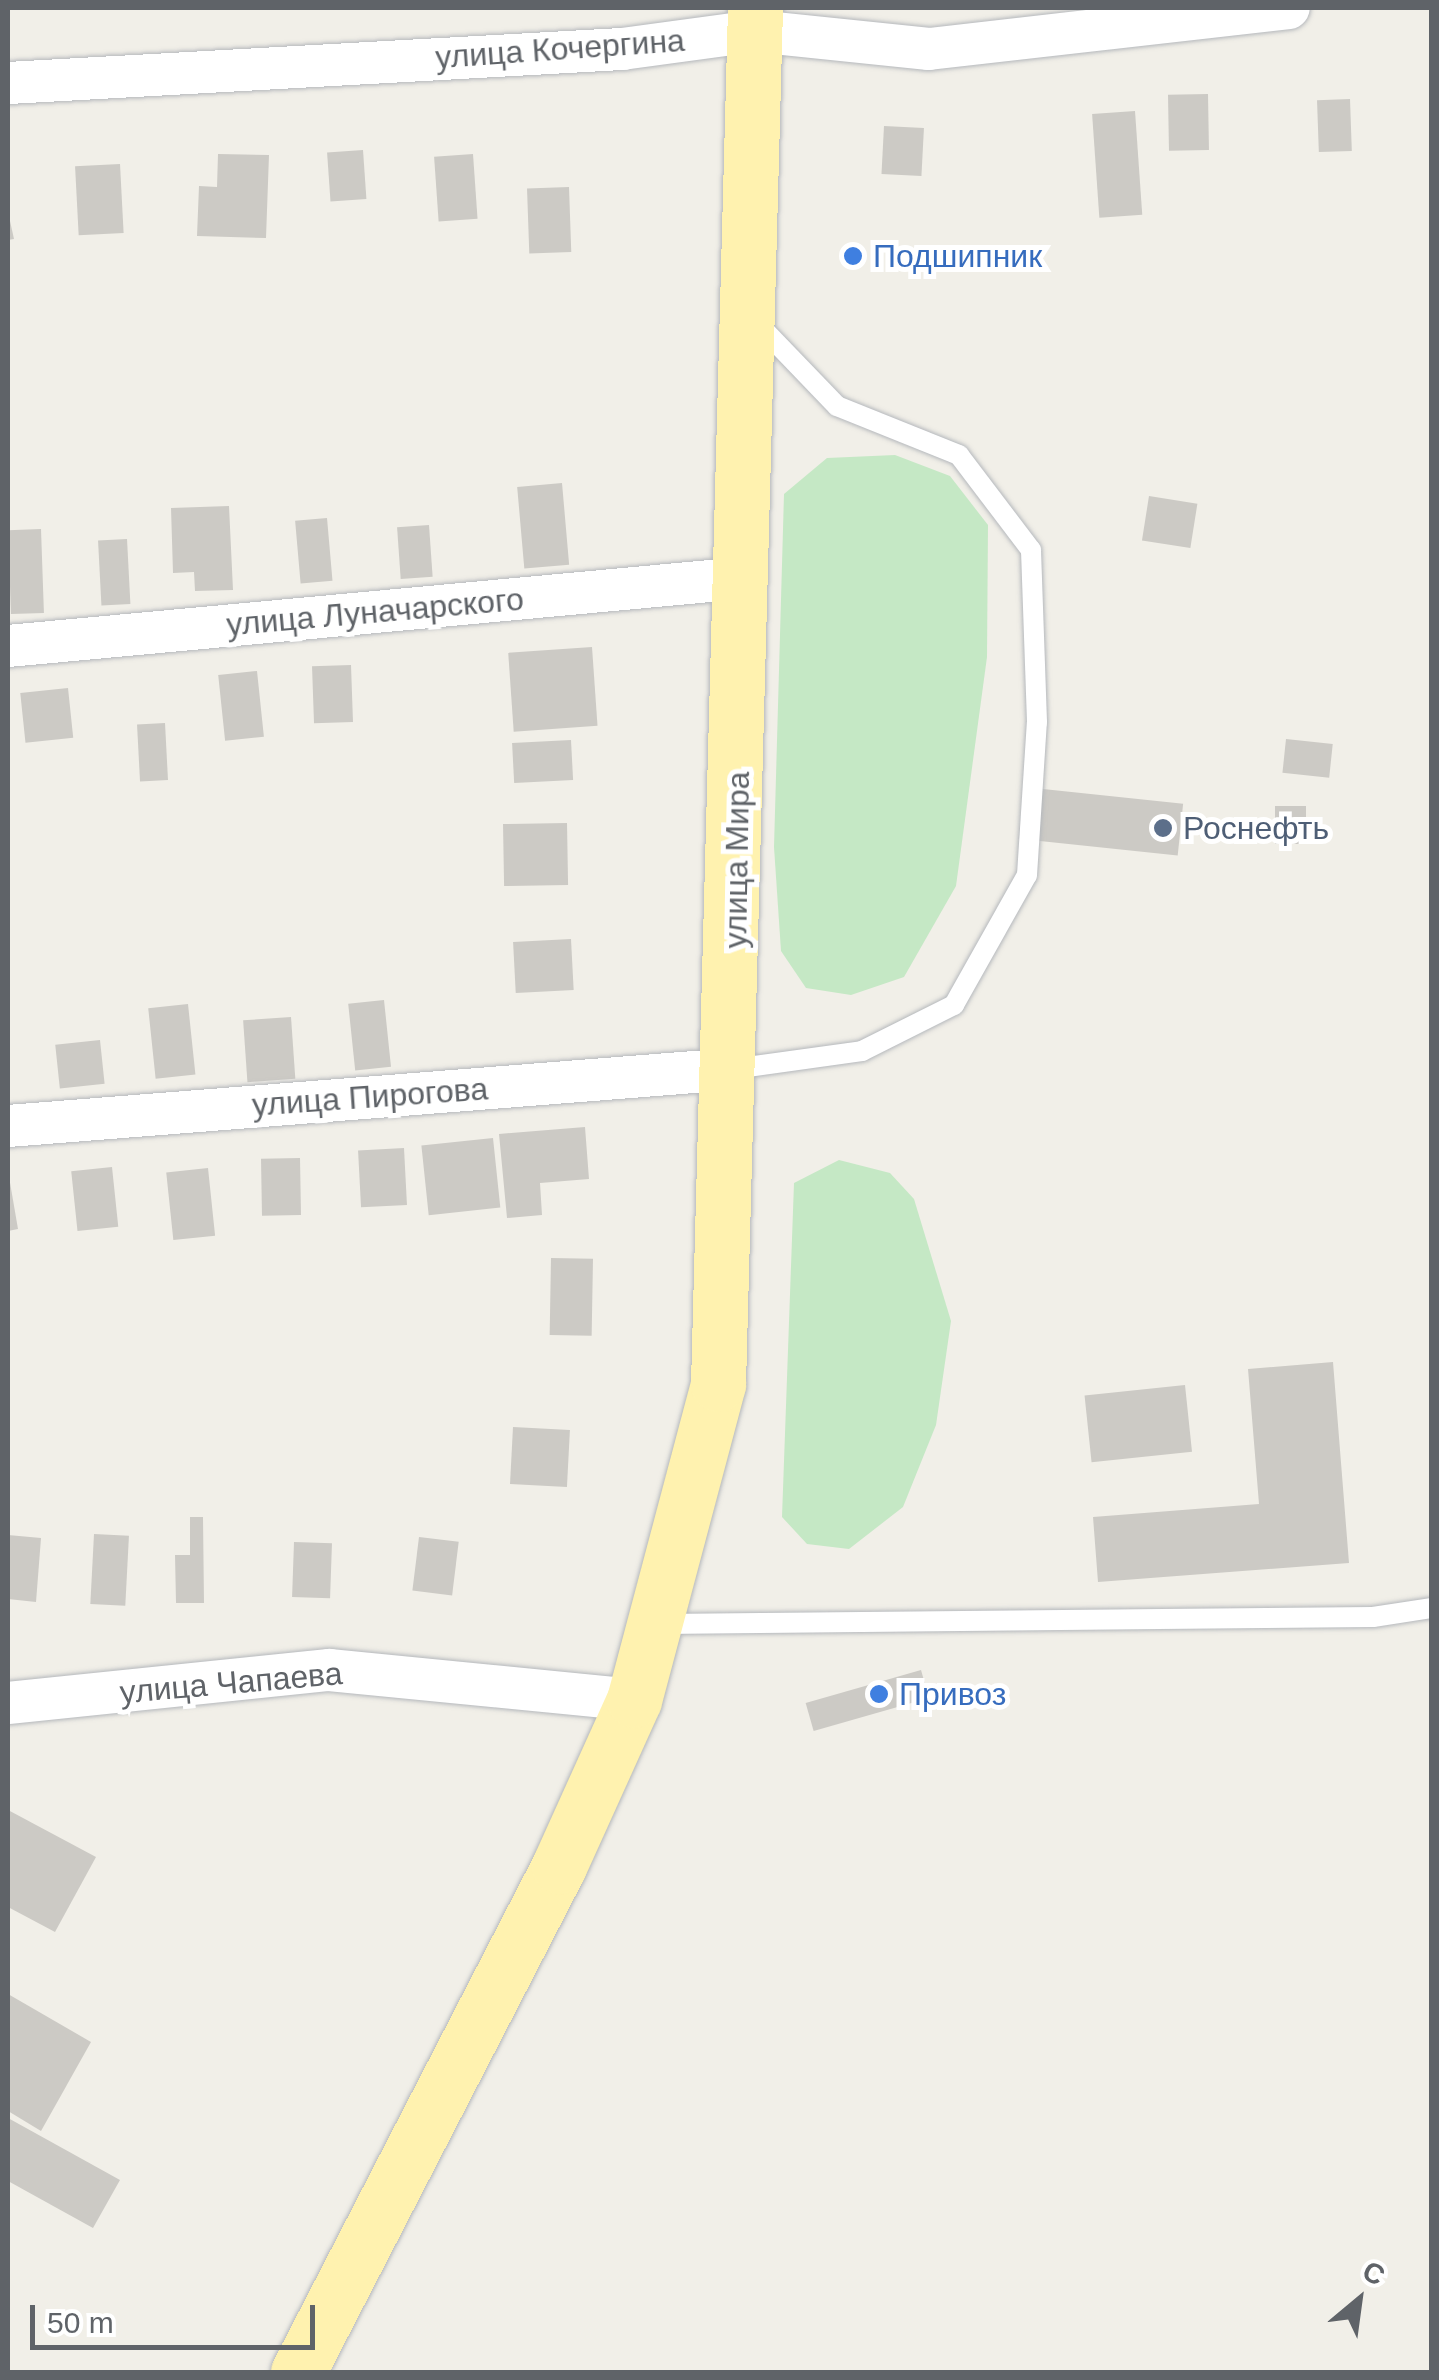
<!DOCTYPE html>
<html>
<head>
<meta charset="utf-8">
<style>
	body { margin:0 }
	#map { position:relative; width:1439px; height:2380px; overflow:hidden; background:#f1efe8; font-family:Helvetica,sans-serif }
	div>[style] { position:absolute }
	[style*='--x'] { left:calc(var(--x)*1px); top:calc(var(--y)*1px); width:calc(var(--w)*1px); rotate:calc(var(--a)*1deg) }
	.green>* { inset:0; background:#c5e8c5 }
	.building>* { inset:0; background:#cccac5; transform-origin:0 0 }
	.roads { filter:drop-shadow(0 0 2px #b5b8bc) drop-shadow(0 0 2px #b5b8bc) }
	.service>* { height:20px; margin:-10px; padding:0 10px; transform-origin:10px; border-radius:10px; background:#fff }
	.minor>* { height:42px; margin:-21px; padding:0 21px; transform-origin:21px; border-radius:21px; background:#fff }
	.primary>* { height:55px; margin:-27.5px; padding:0 27.5px; transform-origin:27.5px; border-radius:27.5px; background:#fff2af }
	.dots>* { width:28px; height:28px; translate:-50% -50%; box-sizing:border-box; border:5px solid #fff; border-radius:50% }
	span { translate:-50% -50%; white-space:nowrap; text-align:center; line-height:1.15; -webkit-text-stroke:10px #fff; paint-order:stroke }
	.street-label { font-size:32px; color:#5f6368 }
	.shop-label { font-size:32px; color:#366cbe }
	.left { translate:0 -50%; text-align:left }
	.service-label { font-size:32px; color:#4e5e75 }
	.frame { position:absolute; inset:0; border:10px solid #5f6368; pointer-events:none }
	.north { position:absolute; left:1309px; top:2250px; width:100px; height:100px; -webkit-text-stroke:8px #fff; paint-order:stroke; rotate:29deg; font-size:28px; font-weight:700; line-height:40px; text-align:center; color:#5f6368 }
	.north::after { content:''; display:block; margin:auto; width:35px; height:45px; background:#5f6368; clip-path:polygon(50% 0,100% 100%,50% 72%,0 100%) }
	.scale { position:absolute; left:30px; top:2305px; width:285px; height:45px; box-sizing:border-box; border:5px solid #5f6368; border-top:0; padding-left:12px; font-size:30px; line-height:35px; white-space:nowrap; color:#5f6368; -webkit-text-stroke:8px #fff; paint-order:stroke }
</style>
</head>
<body>
<div id="map">
	<div class="green">
		<div style="clip-path:polygon(895px 455px,950px 476px,988px 525px,987px 657px,956px 886px,904px 977px,851px 995px,806px 988px,781px 951px,774px 847px,784px 494px,827px 458px)"></div>
		<div style="clip-path:polygon(839px 1160px,890px 1173px,914px 1199px,951px 1321px,936px 1425px,903px 1507px,849px 1549px,807px 1544px,782px 1517px,794px 1183px)"></div>
	</div>
	<div class="building">
		<div style="left:1208px;top:94px;width:56px;height:40px;rotate:89deg"></div>
		<div style="left:1350px;top:99px;width:52px;height:33px;rotate:88deg"></div>
		<div style="left:1135px;top:111px;width:104px;height:43px;rotate:86deg"></div>
		<div style="left:884px;top:126px;width:40px;height:48px;rotate:3deg"></div>
		<div style="left:363px;top:150px;width:49px;height:36px;rotate:86deg"></div>
		<div style="clip-path:polygon(218px 154px,269px 155px,266px 238px,197px 236px,199px 186px,217px 187px)"></div>
		<div style="left:473px;top:154px;width:65px;height:39px;rotate:86deg"></div>
		<div style="left:120px;top:164px;width:69px;height:45px;rotate:87deg"></div>
		<div style="left:569px;top:187px;width:65px;height:42px;rotate:88deg"></div>
		<div style="clip-path:polygon(8px 212px,14px 239px,8px 240px)"></div>
		<div style="left:562px;top:483px;width:82px;height:45px;rotate:85deg"></div>
		<div style="left:1149px;top:496px;width:49px;height:45px;rotate:9deg"></div>
		<div style="clip-path:polygon(229px 506px,233px 590px,195px 591px,194px 572px,173px 573px,171px 508px)"></div>
		<div style="left:327px;top:518px;width:63px;height:32px;rotate:85deg"></div>
		<div style="left:429px;top:525px;width:52px;height:32px;rotate:86deg"></div>
		<div style="left:41px;top:529px;width:84px;height:33px;rotate:88deg"></div>
		<div style="left:127px;top:539px;width:65px;height:29px;rotate:87deg"></div>
		<div style="left:592px;top:647px;width:79px;height:84px;rotate:86deg"></div>
		<div style="left:351px;top:665px;width:57px;height:39px;rotate:88deg"></div>
		<div style="left:257px;top:671px;width:66px;height:39px;rotate:84deg"></div>
		<div style="left:68px;top:688px;width:50px;height:48px;rotate:84deg"></div>
		<div style="left:165px;top:723px;width:57px;height:28px;rotate:87deg"></div>
		<div style="left:1286px;top:739px;width:47px;height:34px;rotate:6deg"></div>
		<div style="left:571px;top:740px;width:40px;height:59px;rotate:87deg"></div>
		<div style="left:1024px;top:787px;width:160px;height:52px;rotate:6deg"></div>
		<div style="left:1275px;top:806px;width:31px;height:38px"></div>
		<div style="left:567px;top:823px;width:62px;height:64px;rotate:89deg"></div>
		<div style="left:571px;top:939px;width:51px;height:58px;rotate:87deg"></div>
		<div style="left:384px;top:1000px;width:67px;height:36px;rotate:84deg"></div>
		<div style="left:188px;top:1004px;width:71px;height:40px;rotate:84deg"></div>
		<div style="left:291px;top:1017px;width:62px;height:48px;rotate:86deg"></div>
		<div style="left:100px;top:1040px;width:44px;height:45px;rotate:84deg"></div>
		<div style="clip-path:polygon(585px 1127px,589px 1179px,540px 1183px,542px 1215px,507px 1218px,499px 1134px)"></div>
		<div style="left:493px;top:1138px;width:70px;height:72px;rotate:84deg"></div>
		<div style="left:404px;top:1148px;width:57px;height:46px;rotate:87deg"></div>
		<div style="left:300px;top:1158px;width:57px;height:39px;rotate:89deg"></div>
		<div style="left:112px;top:1167px;width:60px;height:41px;rotate:84deg"></div>
		<div style="left:208px;top:1168px;width:68px;height:42px;rotate:84deg"></div>
		<div style="clip-path:polygon(8px 1171px,18px 1229px,8px 1231px)"></div>
		<div style="left:551px;top:1258px;width:42px;height:77px;rotate:1deg"></div>
		<div style="clip-path:polygon(1333px 1362px,1349px 1563px,1098px 1582px,1093px 1517px,1259px 1504px,1248px 1369px)"></div>
		<div style="left:1185px;top:1385px;width:67px;height:101px;rotate:84deg"></div>
		<div style="left:513px;top:1427px;width:57px;height:57px;rotate:3deg"></div>
		<div style="clip-path:polygon(190px 1517px,203px 1517px,204px 1603px,176px 1603px,175px 1555px,190px 1555px)"></div>
		<div style="left:94px;top:1534px;width:35px;height:70px;rotate:3deg"></div>
		<div style="clip-path:polygon(8px 1535px,41px 1538px,36px 1602px,8px 1599px)"></div>
		<div style="left:419px;top:1537px;width:40px;height:54px;rotate:7deg"></div>
		<div style="left:294px;top:1542px;width:38px;height:55px;rotate:2deg"></div>
		<div style="left:921px;top:1670px;width:29px;height:120px;rotate:74deg"></div>
		<div style="clip-path:polygon(8px 1810px,96px 1857px,55px 1932px,8px 1907px)"></div>
		<div style="clip-path:polygon(8px 1994px,91px 2042px,41px 2131px,8px 2111px)"></div>
		<div style="clip-path:polygon(8px 2118px,120px 2180px,93px 2228px,8px 2181px)"></div>
	</div>
	<div class="roads">
		<div class="service">
			<div style="--x:733;--y:1069;--w:130;--a:-7.9"></div>
			<div style="--x:862;--y:1051;--w:103;--a:-26.6"></div>
			<div style="--x:954;--y:1005;--w:149;--a:-60.7"></div>
			<div style="--x:1027;--y:875;--w:153;--a:-86.3"></div>
			<div style="--x:1037;--y:722;--w:172;--a:-92"></div>
			<div style="--x:1031;--y:550;--w:119;--a:-127.2"></div>
			<div style="--x:959;--y:455;--w:131;--a:-158.1"></div>
			<div style="--x:837;--y:406;--w:115;--a:-133.9"></div>
			<div style="--x:661;--y:1624;--w:712;--a:-0.56"></div>
			<div style="--x:1373;--y:1617;--w:60;--a:-8.7"></div>
		</div>
		<div class="minor">
			<div style="--x:8;--y:83;--w:615;--a:-3.17"></div>
			<div style="--x:622;--y:49;--w:134;--a:-7.7"></div>
			<div style="--x:755;--y:31;--w:175;--a:5.9"></div>
			<div style="--x:929;--y:49;--w:362;--a:-6.5"></div>
			<div style="--x:8;--y:646;--w:737;--a:-5.29"></div>
			<div style="--x:8;--y:1126;--w:727;--a:-4.5"></div>
			<div style="--x:8;--y:1703;--w:323;--a:-5.9"></div>
			<div style="--x:329;--y:1670;--w:306;--a:5.6"></div>
		</div>
		<div class="primary">
			<div style="--x:298;--y:2372;--w:569;--a:-62.71"></div>
			<div style="--x:559;--y:1866;--w:182;--a:-65.7"></div>
			<div style="--x:634;--y:1700;--w:327;--a:-75.1"></div>
			<div style="--x:718;--y:1384;--w:1376;--a:-88.46"></div>
		</div>
	</div>
	<div class="dots">
		<div style="left:853px;top:256px;background:#3f7fe0"></div>
		<div style="left:1163px;top:828px;background:#5c6f8a"></div>
		<div style="left:879px;top:1694px;background:#3f7fe0"></div>
	</div>
	<div class="street-label">
		<span style="left:560px;top:49px;rotate:-4deg">улица Кочергина</span>
		<span style="left:375px;top:612px;rotate:-5deg">улица Луначарского</span>
		<span style="left:737px;top:860px;rotate:-89deg">улица Мира</span>
		<span style="left:370px;top:1097px;rotate:-4deg">улица Пирогова</span>
		<span style="left:231px;top:1683px;rotate:-5deg">улица Чапаева</span>
	</div>
	<div class="shop-label">
		<span class="left" style="left:873px;top:256px">Подшипник</span>
		<span class="left" style="left:899px;top:1694px">Привоз</span>
	</div>
	<div class="service-label">
		<span class="left" style="left:1183px;top:828px">Роснефть</span>
	</div>
	<div class="frame"></div>
	<div class="north">С</div>
	<div class="scale">50 m</div>
</div>
</body>
</html>
